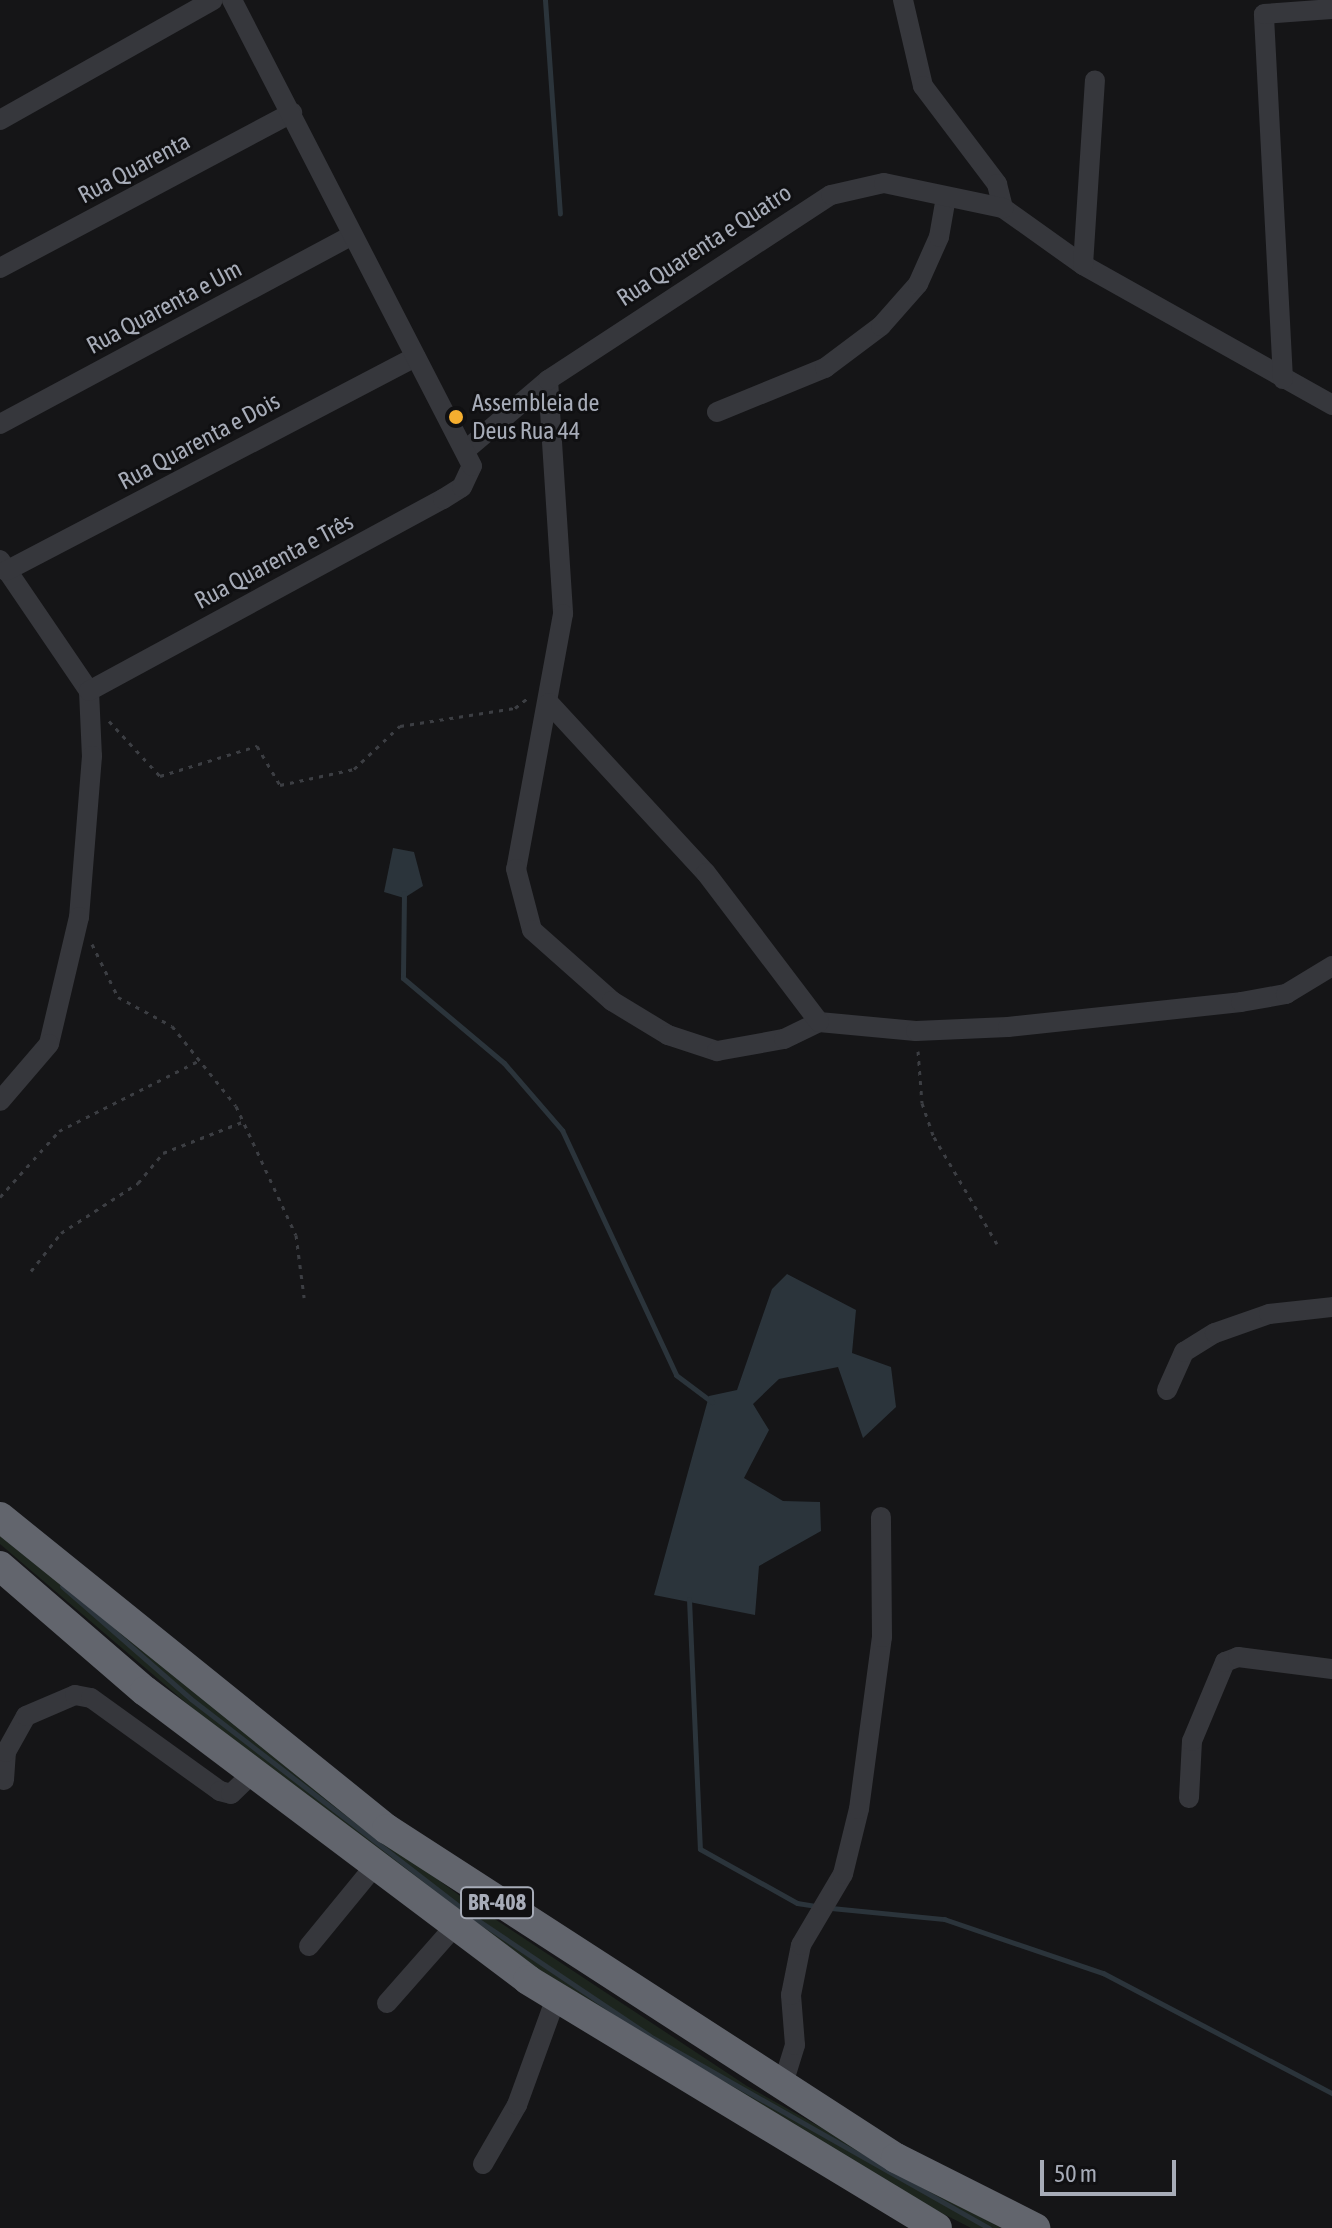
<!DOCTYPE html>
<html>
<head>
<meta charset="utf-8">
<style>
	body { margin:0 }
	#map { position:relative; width:1332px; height:2228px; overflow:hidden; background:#151517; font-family:"Asap Condensed",sans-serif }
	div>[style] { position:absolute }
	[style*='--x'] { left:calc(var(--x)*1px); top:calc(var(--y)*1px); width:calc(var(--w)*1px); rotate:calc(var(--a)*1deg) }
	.green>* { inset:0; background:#1d251e }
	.water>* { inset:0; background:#2b343b }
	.stream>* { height:5px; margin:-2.5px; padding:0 2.5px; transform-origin:2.5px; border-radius:2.5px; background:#2b343b }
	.path>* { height:3px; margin-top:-1.5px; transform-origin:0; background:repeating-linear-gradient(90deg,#3c3e43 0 4px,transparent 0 10px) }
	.minor>* { height:20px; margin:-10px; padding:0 10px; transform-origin:10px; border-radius:10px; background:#36373c }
	.highway>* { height:30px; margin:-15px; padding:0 15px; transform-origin:15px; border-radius:15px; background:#62656d }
	.dots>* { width:22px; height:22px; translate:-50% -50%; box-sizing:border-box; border:4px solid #101012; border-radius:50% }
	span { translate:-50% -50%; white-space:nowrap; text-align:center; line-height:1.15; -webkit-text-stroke:6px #101012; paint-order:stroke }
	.shield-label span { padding:2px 6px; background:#101012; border:2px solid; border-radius:6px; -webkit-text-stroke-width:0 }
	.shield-label { font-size:22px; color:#a7acb8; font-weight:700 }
	.street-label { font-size:24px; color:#a7acb8 }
	.poi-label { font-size:24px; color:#a7acb8 }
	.left { translate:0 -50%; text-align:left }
	.scale { position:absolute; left:1040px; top:2160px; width:136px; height:36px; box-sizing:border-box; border:4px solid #a7acb8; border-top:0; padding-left:10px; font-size:24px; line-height:28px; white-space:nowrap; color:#a7acb8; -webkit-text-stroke:6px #101012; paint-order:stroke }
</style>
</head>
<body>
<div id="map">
	<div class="green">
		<div style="clip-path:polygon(0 1524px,354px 1818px,463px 1898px,747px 2086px,1001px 2228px,971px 2228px,920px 2202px,573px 1998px,226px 1737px,0 1544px)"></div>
	</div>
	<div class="water">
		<div style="clip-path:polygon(393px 848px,414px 852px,423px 886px,404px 898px,384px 892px)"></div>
		<div style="clip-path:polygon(787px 1274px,856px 1310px,852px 1353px,891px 1367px,896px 1407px,863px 1438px,838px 1367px,779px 1379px,753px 1404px,769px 1430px,744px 1478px,783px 1501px,820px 1502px,821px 1531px,759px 1566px,755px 1615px,654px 1595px,709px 1396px,737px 1390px,772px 1289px)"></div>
	</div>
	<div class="stream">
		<div style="--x:545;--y:0;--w:214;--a:86"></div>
		<div style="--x:404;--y:893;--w:85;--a:90.7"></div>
		<div style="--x:403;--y:978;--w:132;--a:40.1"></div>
		<div style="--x:504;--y:1063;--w:89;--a:49.1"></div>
		<div style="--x:562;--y:1130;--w:270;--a:65"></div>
		<div style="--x:676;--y:1375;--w:45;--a:36.9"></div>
		<div style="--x:62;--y:1586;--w:171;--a:41.2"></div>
		<div style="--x:191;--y:1699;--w:353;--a:37.7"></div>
		<div style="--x:470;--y:1915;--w:220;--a:33.9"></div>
		<div style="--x:653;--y:2038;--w:386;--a:29.5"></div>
		<div style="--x:689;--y:1599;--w:250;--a:87.5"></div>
		<div style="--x:700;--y:1849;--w:111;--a:29.1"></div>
		<div style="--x:797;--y:1903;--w:20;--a:9"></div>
		<div style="--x:831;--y:1908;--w:114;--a:5.6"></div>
		<div style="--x:944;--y:1919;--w:168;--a:18.8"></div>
		<div style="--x:1103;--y:1973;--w:259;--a:27.7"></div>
	</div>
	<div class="path">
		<div style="--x:109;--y:721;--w:75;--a:47.2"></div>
		<div style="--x:160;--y:776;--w:102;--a:-17.2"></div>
		<div style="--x:257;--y:746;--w:45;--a:59.5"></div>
		<div style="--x:280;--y:785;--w:76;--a:-12.2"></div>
		<div style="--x:354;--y:769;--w:63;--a:-43.1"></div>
		<div style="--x:400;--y:726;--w:116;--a:-8.9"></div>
		<div style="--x:515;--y:708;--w:18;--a:-38"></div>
		<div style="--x:92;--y:944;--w:59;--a:63.9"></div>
		<div style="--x:118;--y:997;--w:61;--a:28.2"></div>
		<div style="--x:172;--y:1026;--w:102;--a:51.3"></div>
		<div style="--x:236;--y:1106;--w:142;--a:65.1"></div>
		<div style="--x:296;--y:1235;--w:63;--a:82.6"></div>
		<div style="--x:918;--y:1051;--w:52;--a:85.6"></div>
		<div style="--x:922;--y:1103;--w:36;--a:71"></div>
		<div style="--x:934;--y:1137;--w:124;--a:59.5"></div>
		<div style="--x:0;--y:1197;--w:89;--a:-48.2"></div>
		<div style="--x:59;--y:1131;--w:156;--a:-26.7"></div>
		<div style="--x:31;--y:1271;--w:48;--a:-51.7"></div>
		<div style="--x:61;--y:1233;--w:92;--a:-33"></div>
		<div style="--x:138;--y:1183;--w:39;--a:-50"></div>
		<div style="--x:163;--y:1153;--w:85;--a:-21.4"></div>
	</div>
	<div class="minor">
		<div style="--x:903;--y:0;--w:88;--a:76.9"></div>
		<div style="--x:923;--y:86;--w:123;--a:52.9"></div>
		<div style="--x:997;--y:184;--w:25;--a:76"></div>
		<div style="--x:1003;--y:208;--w:98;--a:35.5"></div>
		<div style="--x:1083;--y:265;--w:286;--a:29.3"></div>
		<div style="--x:0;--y:120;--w:244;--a:-29.4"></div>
		<div style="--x:1083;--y:265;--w:185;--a:-86.3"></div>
		<div style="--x:0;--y:268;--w:331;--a:-28"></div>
		<div style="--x:1283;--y:379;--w:365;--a:-93"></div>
		<div style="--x:1264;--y:14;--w:68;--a:-4.2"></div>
		<div style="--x:548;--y:380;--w:234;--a:86.3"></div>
		<div style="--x:563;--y:614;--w:259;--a:100.4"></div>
		<div style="--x:516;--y:869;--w:63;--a:75.3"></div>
		<div style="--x:532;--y:930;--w:107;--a:41.6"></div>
		<div style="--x:612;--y:1001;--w:66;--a:31.3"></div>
		<div style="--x:668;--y:1035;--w:52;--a:18.1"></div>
		<div style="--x:717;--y:1051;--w:68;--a:-10.2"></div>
		<div style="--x:784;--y:1039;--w:39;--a:-26"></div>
		<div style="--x:819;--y:1022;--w:97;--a:5.3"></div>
		<div style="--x:916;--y:1031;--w:92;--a:-2.5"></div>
		<div style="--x:1008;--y:1027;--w:234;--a:-6.1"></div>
		<div style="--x:1241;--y:1002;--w:46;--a:-10.1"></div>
		<div style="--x:1286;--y:994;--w:54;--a:-31.3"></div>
		<div style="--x:717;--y:412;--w:117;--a:-22.2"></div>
		<div style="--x:825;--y:368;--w:70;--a:-36.9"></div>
		<div style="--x:881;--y:326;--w:56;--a:-48.6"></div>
		<div style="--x:918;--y:284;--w:51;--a:-65.9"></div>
		<div style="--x:939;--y:237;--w:40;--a:-80"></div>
		<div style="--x:0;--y:424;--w:400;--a:-28.2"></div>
		<div style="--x:467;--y:449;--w:106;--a:-40.4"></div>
		<div style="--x:548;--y:380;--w:338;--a:-33.2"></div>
		<div style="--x:831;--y:195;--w:54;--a:-12.8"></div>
		<div style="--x:884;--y:183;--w:122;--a:11.9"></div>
		<div style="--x:0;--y:560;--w:158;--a:55.8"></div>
		<div style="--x:89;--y:691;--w:65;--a:87.4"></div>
		<div style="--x:92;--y:756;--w:162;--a:94.6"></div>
		<div style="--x:79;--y:917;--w:130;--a:103.3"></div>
		<div style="--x:49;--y:1044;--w:75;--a:130.7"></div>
		<div style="--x:6;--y:571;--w:462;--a:-27.6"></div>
		<div style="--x:89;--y:691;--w:403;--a:-28.5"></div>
		<div style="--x:443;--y:499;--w:22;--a:-32"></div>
		<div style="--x:462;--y:487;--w:23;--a:-65"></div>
		<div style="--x:472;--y:466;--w:524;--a:-117.25"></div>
		<div style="--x:549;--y:703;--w:231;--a:47.3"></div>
		<div style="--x:706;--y:873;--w:187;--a:52.8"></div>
		<div style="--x:1167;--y:1390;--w:42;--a:-65.9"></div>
		<div style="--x:1184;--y:1352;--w:36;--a:-32"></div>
		<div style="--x:1215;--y:1333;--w:57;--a:-19.4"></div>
		<div style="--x:1269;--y:1314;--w:63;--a:-6.3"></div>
		<div style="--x:4;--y:1780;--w:28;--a:-86"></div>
		<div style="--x:6;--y:1752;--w:41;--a:-60.9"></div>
		<div style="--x:26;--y:1716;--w:53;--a:-23.2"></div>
		<div style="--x:75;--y:1695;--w:16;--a:11"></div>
		<div style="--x:91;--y:1698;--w:159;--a:35.8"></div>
		<div style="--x:220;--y:1791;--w:11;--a:15"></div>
		<div style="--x:231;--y:1794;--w:29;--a:-44"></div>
		<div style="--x:1189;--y:1798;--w:57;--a:-87"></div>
		<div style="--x:1192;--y:1741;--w:86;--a:-67.3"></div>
		<div style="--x:1225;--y:1662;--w:14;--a:-21"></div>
		<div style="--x:1238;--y:1657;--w:95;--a:7.3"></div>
		<div style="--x:309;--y:1946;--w:101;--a:-50.6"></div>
		<div style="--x:387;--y:2003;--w:101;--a:-48.6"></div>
		<div style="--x:782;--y:2087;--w:44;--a:-72.8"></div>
		<div style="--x:795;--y:2045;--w:50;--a:-94.6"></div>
		<div style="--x:791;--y:1995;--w:51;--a:-78.7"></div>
		<div style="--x:801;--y:1945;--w:82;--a:-59.4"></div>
		<div style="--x:843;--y:1874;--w:67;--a:-76.2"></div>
		<div style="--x:859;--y:1809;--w:174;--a:-82.4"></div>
		<div style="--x:882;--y:1637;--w:120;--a:-90.5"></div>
		<div style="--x:483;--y:2164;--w:68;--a:-60"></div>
		<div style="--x:517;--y:2105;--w:114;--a:-70"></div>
	</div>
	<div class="highway">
		<div style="--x:0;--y:1517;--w:497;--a:38.9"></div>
		<div style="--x:387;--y:1829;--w:606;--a:32.88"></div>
		<div style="--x:896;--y:2158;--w:156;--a:26.7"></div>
		<div style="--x:0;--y:1566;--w:191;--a:40.8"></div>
		<div style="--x:145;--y:1691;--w:480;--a:37"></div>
		<div style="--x:528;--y:1980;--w:478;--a:31.2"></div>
	</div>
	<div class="dots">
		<div style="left:456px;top:417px;background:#f5ae2f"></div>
	</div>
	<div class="shield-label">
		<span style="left:497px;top:1903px">BR-408</span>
	</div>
	<div class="street-label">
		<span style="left:134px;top:168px;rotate:-28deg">Rua Quarenta</span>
		<span style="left:704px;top:245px;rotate:-33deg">Rua Quarenta e Quatro</span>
		<span style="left:164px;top:307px;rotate:-28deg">Rua Quarenta e Um</span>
		<span style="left:199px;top:441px;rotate:-28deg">Rua Quarenta e Dois</span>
		<span style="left:274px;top:561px;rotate:-28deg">Rua Quarenta e Três</span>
	</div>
	<div class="poi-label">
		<span class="left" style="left:472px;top:417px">Assembleia de<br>Deus Rua 44</span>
	</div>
	<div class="scale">50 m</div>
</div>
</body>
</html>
